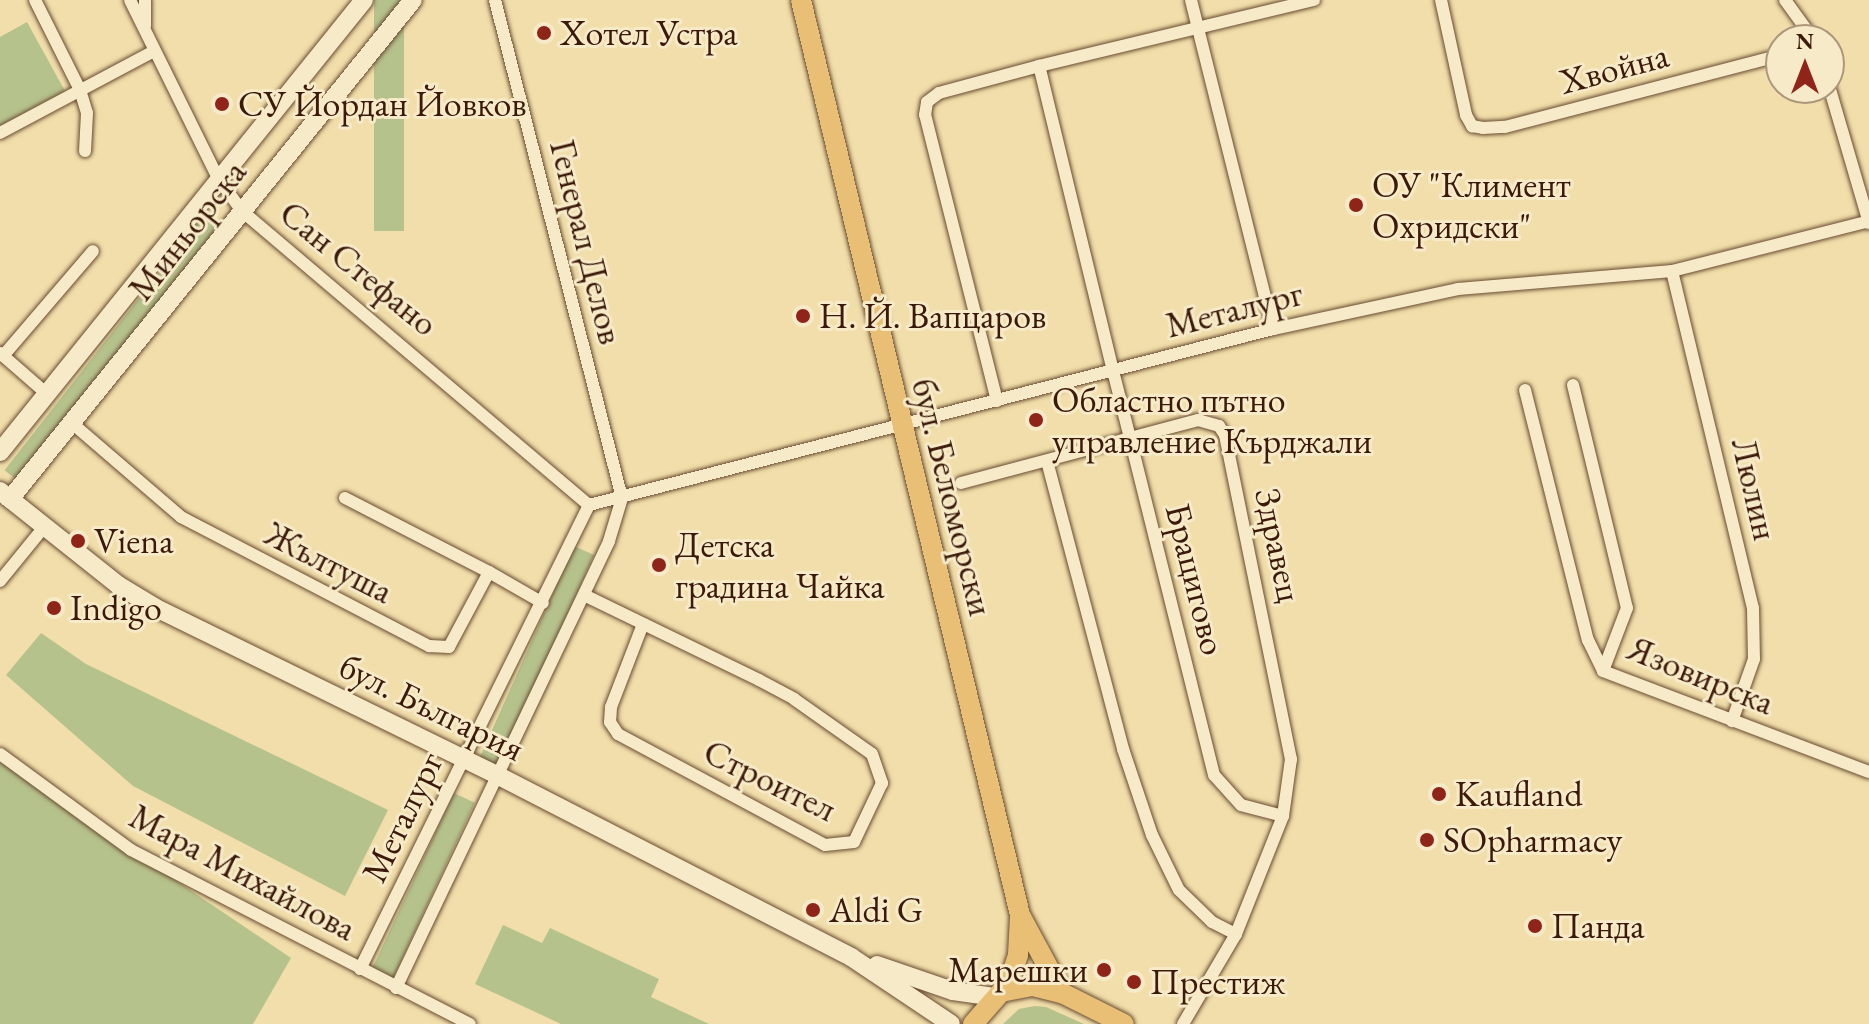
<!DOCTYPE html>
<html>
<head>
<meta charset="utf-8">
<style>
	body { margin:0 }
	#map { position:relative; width:1869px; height:1024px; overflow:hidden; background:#f1deaa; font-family:"EB Garamond",serif }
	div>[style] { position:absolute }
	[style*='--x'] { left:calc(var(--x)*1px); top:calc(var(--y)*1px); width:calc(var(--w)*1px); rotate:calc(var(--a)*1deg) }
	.green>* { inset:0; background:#b6c28c; transform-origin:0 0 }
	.roads { filter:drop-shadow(0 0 2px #694b31) drop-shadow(0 0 2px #694b31) }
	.street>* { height:12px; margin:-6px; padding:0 6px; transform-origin:6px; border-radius:6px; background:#f6eac8 }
	.secondary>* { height:18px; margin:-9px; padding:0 9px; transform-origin:9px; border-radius:9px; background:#f6eac8 }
	.primary>* { height:20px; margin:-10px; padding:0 10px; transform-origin:10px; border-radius:10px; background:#e8bf75 }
	.dots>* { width:22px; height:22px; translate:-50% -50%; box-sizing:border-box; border:4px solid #f6eac8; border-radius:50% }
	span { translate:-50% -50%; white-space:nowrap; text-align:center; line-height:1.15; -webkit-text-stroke:6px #f6eac8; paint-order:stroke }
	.poi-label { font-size:36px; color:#3c1a09 }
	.left { translate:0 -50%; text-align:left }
	.right { translate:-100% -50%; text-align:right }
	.street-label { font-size:36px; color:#3c1a09 }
	.north { position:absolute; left:1765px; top:24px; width:80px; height:80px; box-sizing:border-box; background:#f6eac8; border:2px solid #ac977c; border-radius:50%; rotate:0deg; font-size:22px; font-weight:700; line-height:32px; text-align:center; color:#3c1a09 }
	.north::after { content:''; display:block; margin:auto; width:28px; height:36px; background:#8f2418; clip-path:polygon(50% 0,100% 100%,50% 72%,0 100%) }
</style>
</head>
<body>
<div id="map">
	<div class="green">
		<div style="left:374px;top:0;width:30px;height:231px"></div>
		<div style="clip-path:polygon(27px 22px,65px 91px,0 126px,0 37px)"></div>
		<div style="left:204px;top:215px;width:18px;height:324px;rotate:38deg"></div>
		<div style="left:574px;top:546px;width:22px;height:234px;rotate:24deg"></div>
		<div style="clip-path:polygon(41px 633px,86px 664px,388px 810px,345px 896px,133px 786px,6px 675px)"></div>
		<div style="clip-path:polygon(0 762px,291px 958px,253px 1024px,0 1024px)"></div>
		<div style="left:454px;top:793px;width:23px;height:195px;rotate:25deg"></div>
		<div style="clip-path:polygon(503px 925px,542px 943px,550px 928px,659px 979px,651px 997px,709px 1024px,561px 1024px,475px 984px)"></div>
		<div style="clip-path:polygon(1035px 1006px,1046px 1007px,1084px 1024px,1003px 1024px,1019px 1009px)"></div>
	</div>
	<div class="roads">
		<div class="street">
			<div style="--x:35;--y:0;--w:101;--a:63.4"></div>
			<div style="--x:80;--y:90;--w:24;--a:73"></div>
			<div style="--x:87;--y:113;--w:38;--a:93"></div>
			<div style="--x:130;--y:0;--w:199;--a:63.7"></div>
			<div style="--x:218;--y:178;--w:41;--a:54"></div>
			<div style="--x:242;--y:211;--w:455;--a:40.3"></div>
			<div style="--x:145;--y:0;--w:26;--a:90"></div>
			<div style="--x:1191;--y:0;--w:339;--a:76"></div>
			<div style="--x:1441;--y:0;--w:118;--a:77.7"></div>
			<div style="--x:1466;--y:115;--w:13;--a:61"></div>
			<div style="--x:1472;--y:126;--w:11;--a:10"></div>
			<div style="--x:1483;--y:128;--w:22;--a:-3"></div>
			<div style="--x:1505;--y:127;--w:285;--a:-14.6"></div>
			<div style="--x:1785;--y:0;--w:49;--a:54.1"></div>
			<div style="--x:1829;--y:86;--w:143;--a:73.7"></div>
			<div style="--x:0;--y:133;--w:174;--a:-28"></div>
			<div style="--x:1672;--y:271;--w:347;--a:76.5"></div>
			<div style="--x:1753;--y:608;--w:51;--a:88.9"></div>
			<div style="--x:1754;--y:659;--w:66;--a:109.5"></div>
			<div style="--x:0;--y:353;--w:62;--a:41.1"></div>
			<div style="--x:3;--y:356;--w:138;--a:-49.4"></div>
			<div style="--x:1573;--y:385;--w:229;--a:76.4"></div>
			<div style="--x:1627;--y:608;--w:67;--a:110.9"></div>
			<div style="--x:1525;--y:390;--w:258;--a:75.9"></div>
			<div style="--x:1588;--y:640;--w:34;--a:64"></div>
			<div style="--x:1603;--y:671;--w:285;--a:20.8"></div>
			<div style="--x:997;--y:401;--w:295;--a:-104.1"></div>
			<div style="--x:925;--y:115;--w:13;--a:-81"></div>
			<div style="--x:927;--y:102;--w:15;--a:-37"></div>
			<div style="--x:939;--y:93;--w:104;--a:-15.1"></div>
			<div style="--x:1039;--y:66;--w:283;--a:-13.5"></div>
			<div style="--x:73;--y:424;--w:143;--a:40.7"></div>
			<div style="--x:181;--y:517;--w:280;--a:27.5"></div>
			<div style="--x:429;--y:646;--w:20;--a:3"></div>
			<div style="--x:449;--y:647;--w:85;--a:-61.9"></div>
			<div style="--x:489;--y:572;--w:62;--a:29.9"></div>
			<div style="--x:1047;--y:461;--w:298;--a:75.2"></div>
			<div style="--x:1123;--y:749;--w:91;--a:71.4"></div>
			<div style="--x:1152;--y:835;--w:61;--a:63.9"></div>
			<div style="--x:1179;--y:890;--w:46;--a:44.1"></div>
			<div style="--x:1212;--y:922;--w:27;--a:27"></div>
			<div style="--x:961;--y:483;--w:175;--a:-14.9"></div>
			<div style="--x:1130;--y:438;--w:70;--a:-14.8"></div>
			<div style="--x:1198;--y:420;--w:22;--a:16"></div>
			<div style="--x:1219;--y:426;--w:11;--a:56"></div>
			<div style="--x:1225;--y:435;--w:331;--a:78.5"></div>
			<div style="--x:1291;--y:759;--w:58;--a:98"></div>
			<div style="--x:1283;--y:816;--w:43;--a:-165.3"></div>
			<div style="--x:1241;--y:805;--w:40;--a:-132"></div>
			<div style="--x:1214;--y:775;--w:347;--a:-104"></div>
			<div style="--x:1130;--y:438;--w:69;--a:-104.2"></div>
			<div style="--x:1113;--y:371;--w:314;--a:-103.6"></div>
			<div style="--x:345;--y:498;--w:162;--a:27.2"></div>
			<div style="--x:589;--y:505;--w:706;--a:-14.43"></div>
			<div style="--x:1273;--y:329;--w:189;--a:-12.2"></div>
			<div style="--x:1458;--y:289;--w:215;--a:-4.8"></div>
			<div style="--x:1672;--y:271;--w:203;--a:-14.2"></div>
			<div style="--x:0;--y:581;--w:70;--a:-50.8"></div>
			<div style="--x:584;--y:595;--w:195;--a:25.9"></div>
			<div style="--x:759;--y:680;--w:40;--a:28"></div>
			<div style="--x:794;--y:699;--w:95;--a:35.2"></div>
			<div style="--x:872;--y:754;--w:31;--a:71"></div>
			<div style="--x:882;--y:783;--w:65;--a:115.4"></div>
			<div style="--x:854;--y:842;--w:29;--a:174"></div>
			<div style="--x:825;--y:845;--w:235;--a:-151.8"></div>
			<div style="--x:618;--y:734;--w:14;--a:-124"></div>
			<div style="--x:610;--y:722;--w:15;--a:-86"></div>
			<div style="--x:611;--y:707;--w:89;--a:-68.9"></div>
			<div style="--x:0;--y:754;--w:162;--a:36.2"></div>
			<div style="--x:131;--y:850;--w:381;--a:27.2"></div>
			<div style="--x:360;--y:969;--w:517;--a:-63.73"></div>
			<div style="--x:396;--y:988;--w:495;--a:-64.5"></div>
			<div style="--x:609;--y:541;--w:45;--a:-73.2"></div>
			<div style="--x:622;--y:498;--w:514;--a:-104.31"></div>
			<div style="--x:1183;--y:1024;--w:104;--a:-59.5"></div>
			<div style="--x:1236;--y:934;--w:127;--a:-68.3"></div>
		</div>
		<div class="secondary">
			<div style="--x:0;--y:452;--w:580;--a:-51.16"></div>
			<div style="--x:0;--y:491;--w:151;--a:38.5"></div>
			<div style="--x:118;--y:585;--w:44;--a:31.2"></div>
			<div style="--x:156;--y:608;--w:382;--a:26.1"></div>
			<div style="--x:499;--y:776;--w:396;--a:27.2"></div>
			<div style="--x:851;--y:957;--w:120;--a:33.8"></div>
			<div style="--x:10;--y:499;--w:641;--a:-51.08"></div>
			<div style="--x:877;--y:965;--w:80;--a:18.9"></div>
			<div style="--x:953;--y:991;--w:41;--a:8.3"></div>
		</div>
		<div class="primary">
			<div style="--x:801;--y:0;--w:941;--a:76.54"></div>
			<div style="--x:1020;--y:915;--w:89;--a:61.7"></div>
			<div style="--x:1007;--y:989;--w:36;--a:-72"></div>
			<div style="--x:1018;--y:955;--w:36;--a:-87"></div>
			<div style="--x:973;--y:1024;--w:43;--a:-48.8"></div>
			<div style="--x:1001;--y:992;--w:33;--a:-11"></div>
			<div style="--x:1033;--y:986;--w:30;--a:14"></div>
			<div style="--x:1062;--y:993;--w:69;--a:26.6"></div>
		</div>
	</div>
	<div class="dots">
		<div style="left:544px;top:33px;background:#8f2418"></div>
		<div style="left:222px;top:104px;background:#8f2418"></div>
		<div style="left:1356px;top:205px;background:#8f2418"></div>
		<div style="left:803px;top:316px;background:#8f2418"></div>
		<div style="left:1036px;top:420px;background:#8f2418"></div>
		<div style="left:78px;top:541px;background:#8f2418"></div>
		<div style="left:659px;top:565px;background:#8f2418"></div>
		<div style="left:54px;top:608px;background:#8f2418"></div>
		<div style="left:1439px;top:794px;background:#8f2418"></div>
		<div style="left:1427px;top:840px;background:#8f2418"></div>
		<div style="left:813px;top:910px;background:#8f2418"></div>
		<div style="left:1535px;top:926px;background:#8f2418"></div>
		<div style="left:1104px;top:970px;background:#8f2418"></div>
		<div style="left:1134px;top:982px;background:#8f2418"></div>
	</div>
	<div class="poi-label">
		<span class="left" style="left:560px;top:33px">Хотел Устра</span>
		<span class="left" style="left:238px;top:104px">СУ Йордан Йовков</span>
		<span class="left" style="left:1372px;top:205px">ОУ "Климент<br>Охридски"</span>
		<span class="left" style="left:819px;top:316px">Н. Й. Вапцаров</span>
		<span class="left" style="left:1052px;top:420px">Областно пътно<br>управление Кърджали</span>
		<span class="left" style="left:94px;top:541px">Viena</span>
		<span class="left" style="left:675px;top:565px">Детска<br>градина Чайка</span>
		<span class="left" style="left:70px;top:608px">Indigo</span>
		<span class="left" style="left:1455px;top:794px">Kaufland</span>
		<span class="left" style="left:1443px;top:840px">SOpharmacy</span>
		<span class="left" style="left:829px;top:910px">Aldi G</span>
		<span class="left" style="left:1551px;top:926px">Панда</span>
		<span class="right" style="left:1088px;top:970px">Марешки</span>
		<span class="left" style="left:1150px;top:982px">Престиж</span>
	</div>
	<div class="street-label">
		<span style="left:1614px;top:68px;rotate:-15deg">Хвойна</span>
		<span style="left:187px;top:230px;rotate:-52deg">Миньорска</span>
		<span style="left:587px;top:242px;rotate:76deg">Генерал Делов</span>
		<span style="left:359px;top:268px;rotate:39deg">Сан Стефано</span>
		<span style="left:1234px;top:309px;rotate:-14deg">Металург</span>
		<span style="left:1755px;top:489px;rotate:77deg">Люлин</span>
		<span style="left:953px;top:497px;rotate:76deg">бул. Беломорски</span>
		<span style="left:1279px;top:545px;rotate:78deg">Здравец</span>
		<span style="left:329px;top:562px;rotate:27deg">Жълтуша</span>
		<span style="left:1196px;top:579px;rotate:76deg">Брацигово</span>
		<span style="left:1701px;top:675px;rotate:22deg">Язовирска</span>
		<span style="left:432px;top:707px;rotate:26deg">бул. България</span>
		<span style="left:770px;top:780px;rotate:26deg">Строител</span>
		<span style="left:402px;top:817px;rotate:-64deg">Металург</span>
		<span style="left:243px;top:872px;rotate:28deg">Мара Михайлова</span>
	</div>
	<div class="north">N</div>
</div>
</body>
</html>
